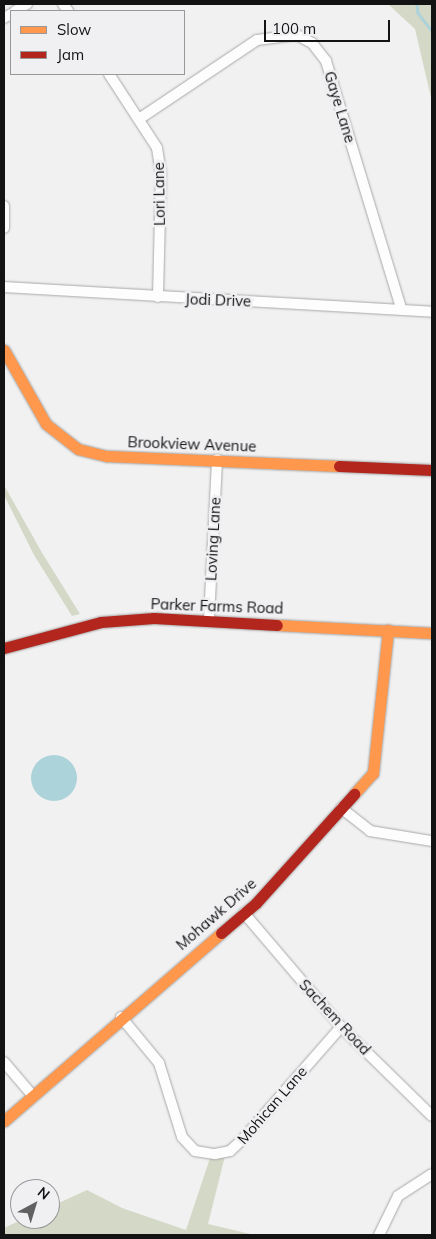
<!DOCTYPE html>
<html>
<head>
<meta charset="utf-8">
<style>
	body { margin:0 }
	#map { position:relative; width:436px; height:1239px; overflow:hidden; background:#f1f1f2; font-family:Mulish,sans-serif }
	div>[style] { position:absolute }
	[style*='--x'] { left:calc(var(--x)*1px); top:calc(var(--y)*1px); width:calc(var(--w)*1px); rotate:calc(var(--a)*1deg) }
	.green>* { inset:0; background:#d4d8c6 }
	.water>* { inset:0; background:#acd2da }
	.round { border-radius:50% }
	.stream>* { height:2.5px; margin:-1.25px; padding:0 1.25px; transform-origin:1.25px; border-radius:1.25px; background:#acd2da }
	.roads { filter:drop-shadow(0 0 1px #a8a8a8) drop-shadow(0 0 1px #a8a8a8) }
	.street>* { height:10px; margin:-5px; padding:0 5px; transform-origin:5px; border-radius:5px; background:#fdfdfd }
	.slow>* { height:11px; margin:-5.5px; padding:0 5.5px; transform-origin:5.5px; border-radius:5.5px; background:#ff974d }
	.jam>* { height:11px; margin:-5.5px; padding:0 5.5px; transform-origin:5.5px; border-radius:5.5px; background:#b3261e }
	span { translate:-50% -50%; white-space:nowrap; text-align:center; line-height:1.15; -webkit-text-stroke:5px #f0f0f3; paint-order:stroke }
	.street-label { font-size:15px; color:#131314 }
	.frame { position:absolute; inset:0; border:5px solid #131314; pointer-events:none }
	.legend { position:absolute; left:10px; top:10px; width:175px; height:65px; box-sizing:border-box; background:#f0f0f3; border:1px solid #98989a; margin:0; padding:6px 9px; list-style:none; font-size:15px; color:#131314 }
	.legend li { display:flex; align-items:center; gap:10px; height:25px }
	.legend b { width:25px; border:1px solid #98989a }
	.north { position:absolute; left:10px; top:1179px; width:50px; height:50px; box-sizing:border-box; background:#f0f0f3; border:1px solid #98989a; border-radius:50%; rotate:39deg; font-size:14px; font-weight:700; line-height:20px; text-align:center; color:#131314 }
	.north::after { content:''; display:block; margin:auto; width:18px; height:22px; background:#616162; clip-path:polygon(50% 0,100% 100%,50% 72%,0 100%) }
	.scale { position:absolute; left:264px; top:20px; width:126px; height:22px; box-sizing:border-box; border:2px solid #131314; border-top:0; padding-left:6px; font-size:15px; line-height:18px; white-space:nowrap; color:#131314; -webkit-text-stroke:4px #f0f0f3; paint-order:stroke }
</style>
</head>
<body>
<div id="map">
	<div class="green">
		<div style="clip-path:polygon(388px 4px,432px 4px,432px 102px,415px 29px)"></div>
		<div style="clip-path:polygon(4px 485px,41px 551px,80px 614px,72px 616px,34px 555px,4px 495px)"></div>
		<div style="clip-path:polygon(227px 1148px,208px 1224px,255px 1235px,4px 1235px,4px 1228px,23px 1219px,50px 1219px,50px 1207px,87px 1190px,122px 1208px,186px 1230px,213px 1149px)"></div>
	</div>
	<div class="water">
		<div class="round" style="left:31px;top:755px;width:46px;height:46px"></div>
	</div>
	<div class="stream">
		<div style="--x:417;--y:4;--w:9;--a:84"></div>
		<div style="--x:418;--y:13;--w:23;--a:52"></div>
	</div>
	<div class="roads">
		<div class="street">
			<div style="--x:63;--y:4;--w:9;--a:54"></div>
			<div style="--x:15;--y:11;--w:14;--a:-30"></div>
			<div style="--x:4;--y:18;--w:8;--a:-30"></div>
			<div style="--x:109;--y:74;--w:88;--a:57"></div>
			<div style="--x:157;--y:148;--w:25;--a:81"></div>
			<div style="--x:161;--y:173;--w:124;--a:91.4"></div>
			<div style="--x:139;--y:119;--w:142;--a:-33.8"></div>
			<div style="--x:257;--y:40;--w:40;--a:-7.1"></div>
			<div style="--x:297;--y:35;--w:17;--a:28"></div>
			<div style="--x:312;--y:43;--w:23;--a:52"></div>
			<div style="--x:326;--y:61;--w:258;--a:73.1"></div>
			<div style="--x:4;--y:206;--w:22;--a:90"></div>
			<div style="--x:4;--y:287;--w:429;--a:3.3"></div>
			<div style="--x:209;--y:619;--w:160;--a:-87.1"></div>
			<div style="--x:341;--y:808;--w:37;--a:38"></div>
			<div style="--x:370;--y:831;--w:63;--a:9.2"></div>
			<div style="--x:244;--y:913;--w:150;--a:49.6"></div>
			<div style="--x:341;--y:1027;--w:127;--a:44.4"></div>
			<div style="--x:121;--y:1017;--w:60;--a:50.4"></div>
			<div style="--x:159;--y:1063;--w:77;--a:72.7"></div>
			<div style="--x:182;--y:1137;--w:19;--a:47"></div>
			<div style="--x:195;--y:1151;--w:20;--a:9"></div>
			<div style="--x:215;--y:1154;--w:15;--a:-11"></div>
			<div style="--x:230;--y:1151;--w:16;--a:-43"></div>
			<div style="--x:242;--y:1140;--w:150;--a:-48.8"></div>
			<div style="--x:4;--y:1062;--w:45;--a:49.5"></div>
			<div style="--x:379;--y:1235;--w:43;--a:-64"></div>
			<div style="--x:398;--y:1196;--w:40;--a:-32.9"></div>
		</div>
		<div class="slow">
			<div style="--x:4;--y:350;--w:85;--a:60.4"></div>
			<div style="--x:46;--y:424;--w:41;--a:38"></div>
			<div style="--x:78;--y:449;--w:30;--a:14"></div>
			<div style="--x:107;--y:456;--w:232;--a:2.5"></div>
			<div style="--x:277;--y:625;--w:155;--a:3"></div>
			<div style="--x:354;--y:794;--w:28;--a:-48"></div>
			<div style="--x:373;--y:773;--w:144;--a:-84"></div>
			<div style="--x:4;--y:1121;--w:287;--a:-40.9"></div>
		</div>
		<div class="jam">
			<div style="--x:339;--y:466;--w:93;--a:2.5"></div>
			<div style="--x:4;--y:648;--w:100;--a:-15"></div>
			<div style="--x:101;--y:622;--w:53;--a:-4.3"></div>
			<div style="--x:154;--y:618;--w:123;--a:3.3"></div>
			<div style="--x:221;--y:933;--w:46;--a:-40.6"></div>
			<div style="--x:256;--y:903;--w:147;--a:-48"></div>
		</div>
	</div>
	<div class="street-label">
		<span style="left:340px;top:107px;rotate:73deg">Gaye Lane</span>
		<span style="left:159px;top:194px;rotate:-91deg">Lori Lane</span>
		<span style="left:218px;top:300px;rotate:2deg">Jodi Drive</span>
		<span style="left:192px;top:444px;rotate:2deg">Brookview Avenue</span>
		<span style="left:213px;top:539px;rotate:-87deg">Loving Lane</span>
		<span style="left:217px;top:606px;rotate:2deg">Parker Farms Road</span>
		<span style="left:216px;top:914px;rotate:-41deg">Mohawk Drive</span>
		<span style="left:335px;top:1017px;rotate:47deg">Sachem Road</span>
		<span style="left:272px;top:1105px;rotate:-49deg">Mohican Lane</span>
	</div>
	<div class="frame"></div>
	<ul class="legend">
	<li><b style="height:6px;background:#ff974d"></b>Slow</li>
	<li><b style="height:6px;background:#b3261e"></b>Jam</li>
	</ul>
	<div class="north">N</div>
	<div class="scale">100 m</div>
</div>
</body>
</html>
